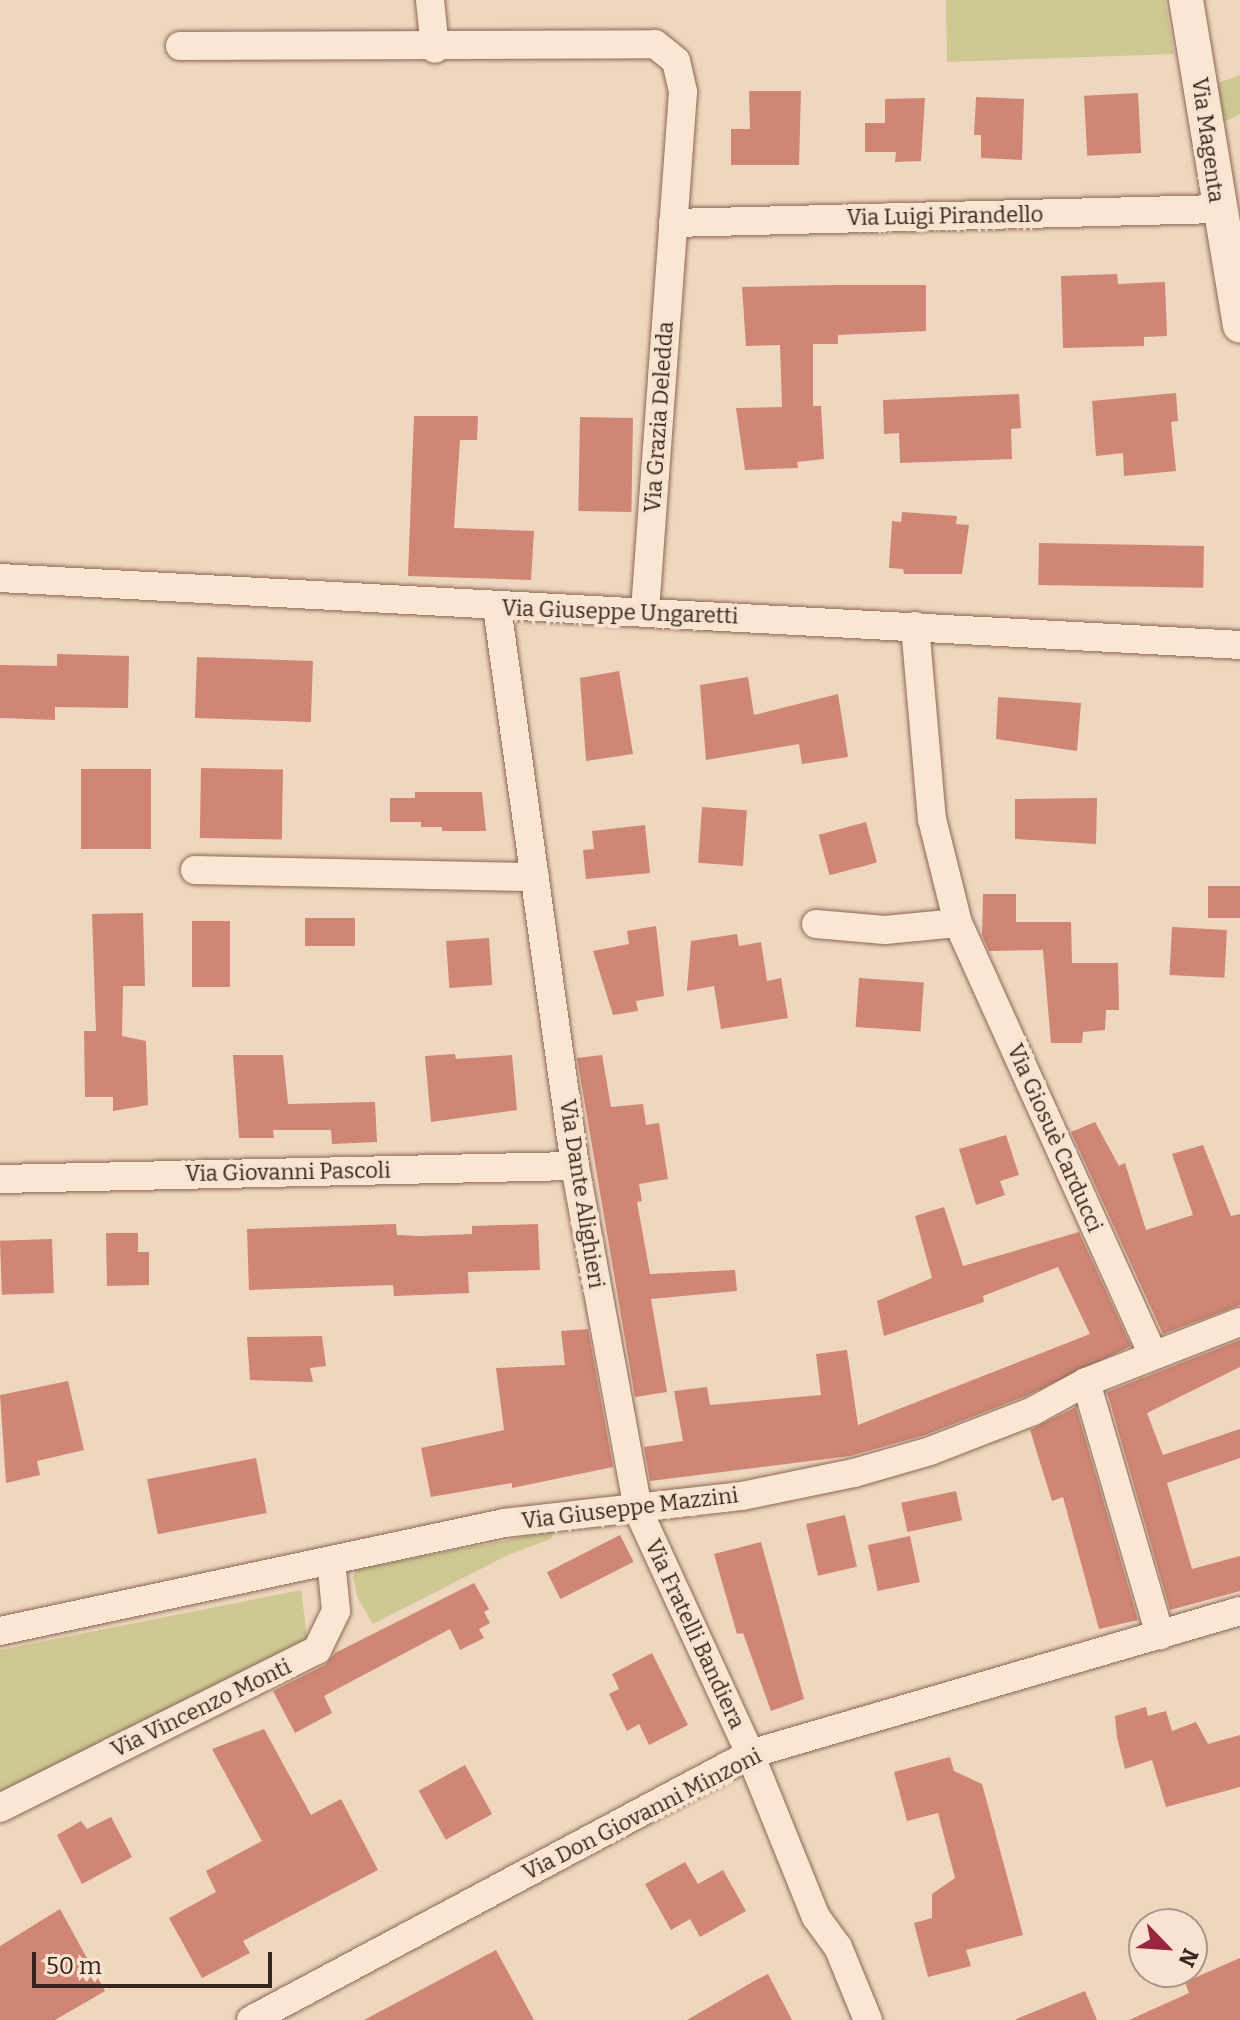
<!DOCTYPE html>
<html>
<head>
<meta charset="utf-8">
<style>
	body { margin:0 }
	#map { position:relative; width:1240px; height:2020px; overflow:hidden; background:#efd7bf; font-family:Bitter,serif }
	div>[style] { position:absolute }
	[style*='--x'] { left:calc(var(--x)*1px); top:calc(var(--y)*1px); width:calc(var(--w)*1px); rotate:calc(var(--a)*1deg) }
	.green>* { inset:0; background:#cec893 }
	.building>* { inset:0; background:#cf8674; transform-origin:0 0 }
	.roads { filter:drop-shadow(0 0 2px #896757) drop-shadow(0 0 2px #896757) }
	.minor>* { height:28px; margin:-14px; padding:0 14px; transform-origin:14px; border-radius:14px; background:#fae6d3 }
	.tertiary>* { height:34px; margin:-17px; padding:0 17px; transform-origin:17px; border-radius:17px; background:#fae6d3 }
	span { translate:-50% -50%; white-space:nowrap; text-align:center; line-height:1.15; -webkit-text-stroke:7px #f7e3cf; paint-order:stroke }
	.street-label { font-size:22px; color:#38241c }
	.north { position:absolute; left:1128px; top:1908px; width:80px; height:80px; box-sizing:border-box; background:#f7e3cf; border:2px solid #ab9787; border-radius:50%; rotate:115deg; font-size:22px; font-weight:700; line-height:32px; text-align:center; color:#38241c }
	.north::after { content:''; display:block; margin:auto; width:28px; height:36px; background:#9a253f; clip-path:polygon(50% 0,100% 100%,50% 72%,0 100%) }
	.scale { position:absolute; left:32px; top:1952px; width:240px; height:36px; box-sizing:border-box; border:4px solid #38241c; border-top:0; padding-left:10px; font-size:24px; line-height:28px; white-space:nowrap; color:#38241c; -webkit-text-stroke:6px #f7e3cf; paint-order:stroke }
</style>
</head>
<body>
<div id="map">
	<div class="green">
		<div style="clip-path:polygon(946px 0,1165px 0,1174px 54px,947px 62px)"></div>
		<div style="clip-path:polygon(1240px 75px,1240px 114px,1222px 123px,1218px 83px)"></div>
		<div style="clip-path:polygon(554px 1531px,551px 1539px,508px 1555px,373px 1624px,358px 1599px,353px 1577px,357px 1569px)"></div>
		<div style="clip-path:polygon(301px 1590px,308px 1646px,0 1793px,0 1650px)"></div>
	</div>
	<div class="building">
		<div style="clip-path:polygon(749px 91px,801px 91px,799px 165px,731px 165px,731px 129px,750px 129px)"></div>
		<div style="left:1138px;top:93px;width:60px;height:54px;rotate:87deg"></div>
		<div style="clip-path:polygon(976px 97px,1024px 99px,1022px 160px,981px 158px,981px 135px,974px 135px)"></div>
		<div style="clip-path:polygon(925px 98px,921px 161px,895px 162px,896px 152px,865px 152px,865px 123px,885px 123px,885px 99px)"></div>
		<div style="clip-path:polygon(1117px 274px,1118px 284px,1165px 282px,1167px 336px,1144px 337px,1144px 346px,1063px 348px,1061px 276px)"></div>
		<div style="clip-path:polygon(836px 285px,926px 285px,926px 331px,838px 335px,838px 344px,813px 344px,813px 406px,821px 406px,824px 459px,797px 462px,798px 468px,745px 470px,736px 408px,782px 407px,780px 345px,746px 346px,742px 287px)"></div>
		<div style="clip-path:polygon(1176px 393px,1178px 421px,1171px 422px,1176px 471px,1124px 476px,1123px 453px,1096px 456px,1092px 401px)"></div>
		<div style="clip-path:polygon(1019px 394px,1021px 428px,1011px 429px,1012px 459px,900px 463px,899px 433px,884px 434px,883px 400px)"></div>
		<div style="clip-path:polygon(414px 416px,478px 416px,477px 440px,460px 440px,454px 528px,534px 531px,531px 580px,408px 576px)"></div>
		<div style="left:580px;top:417px;width:53px;height:94px;rotate:1deg"></div>
		<div style="clip-path:polygon(902px 512px,957px 516px,956px 524px,969px 525px,962px 574px,904px 574px,903px 569px,889px 568px,892px 521px,901px 522px)"></div>
		<div style="left:1039px;top:543px;width:165px;height:42px;rotate:1deg"></div>
		<div style="clip-path:polygon(57px 654px,129px 656px,128px 708px,55px 707px,55px 720px,0 718px,0 665px,57px 666px)"></div>
		<div style="left:197px;top:657px;width:116px;height:61px;rotate:2deg"></div>
		<div style="clip-path:polygon(619px 671px,633px 754px,586px 761px,580px 678px)"></div>
		<div style="clip-path:polygon(748px 677px,754px 715px,838px 694px,848px 757px,802px 764px,799px 744px,706px 760px,700px 685px)"></div>
		<div style="clip-path:polygon(998px 697px,1081px 703px,1077px 751px,996px 739px)"></div>
		<div style="left:201px;top:768px;width:82px;height:70px;rotate:1deg"></div>
		<div style="left:81px;top:769px;width:70px;height:80px"></div>
		<div style="clip-path:polygon(415px 792px,482px 792px,486px 831px,442px 831px,442px 827px,421px 827px,421px 822px,390px 822px,390px 798px,415px 798px)"></div>
		<div style="clip-path:polygon(1097px 798px,1096px 844px,1015px 839px,1015px 799px)"></div>
		<div style="left:702px;top:807px;width:45px;height:56px;rotate:4deg"></div>
		<div style="left:866px;top:822px;width:42px;height:49px;rotate:75deg"></div>
		<div style="clip-path:polygon(645px 825px,650px 873px,586px 879px,583px 850px,594px 849px,592px 831px)"></div>
		<div style="left:1208px;top:886px;width:32px;height:32px"></div>
		<div style="clip-path:polygon(983px 894px,1016px 894px,1016px 922px,1071px 922px,1072px 963px,1118px 963px,1119px 1010px,1106px 1010px,1105px 1030px,1083px 1032px,1082px 1043px,1051px 1043px,1043px 950px,989px 951px,982px 935px)"></div>
		<div style="clip-path:polygon(143px 913px,145px 986px,123px 986px,122px 1036px,146px 1041px,148px 1105px,113px 1111px,113px 1097px,85px 1097px,84px 1031px,96px 1031px,92px 914px)"></div>
		<div style="left:305px;top:918px;width:50px;height:28px"></div>
		<div style="left:192px;top:921px;width:38px;height:66px"></div>
		<div style="clip-path:polygon(656px 926px,664px 996px,636px 1001px,638px 1011px,613px 1015px,593px 951px,629px 944px,627px 931px)"></div>
		<div style="left:1172px;top:927px;width:55px;height:48px;rotate:3deg"></div>
		<div style="clip-path:polygon(737px 934px,739px 946px,761px 942px,767px 981px,781px 978px,788px 1018px,721px 1029px,714px 986px,687px 991px,691px 941px)"></div>
		<div style="left:489px;top:938px;width:47px;height:43px;rotate:86deg"></div>
		<div style="left:859px;top:978px;width:65px;height:49px;rotate:4deg"></div>
		<div style="clip-path:polygon(455px 1054px,456px 1059px,512px 1055px,517px 1110px,431px 1122px,425px 1056px)"></div>
		<div style="clip-path:polygon(233px 1055px,283px 1055px,288px 1104px,375px 1102px,377px 1142px,332px 1144px,331px 1130px,273px 1130px,274px 1138px,239px 1138px)"></div>
		<div style="clip-path:polygon(602px 1055px,611px 1107px,643px 1104px,646px 1125px,659px 1123px,668px 1179px,639px 1184px,642px 1201px,637px 1202px,650px 1274px,735px 1270px,737px 1291px,651px 1299px,667px 1392px,635px 1397px,577px 1058px)"></div>
		<div style="clip-path:polygon(1095px 1122px,1119px 1166px,1125px 1163px,1146px 1230px,1193px 1215px,1172px 1154px,1203px 1145px,1231px 1216px,1240px 1214px,1240px 1305px,1163px 1334px,1071px 1132px)"></div>
		<div style="clip-path:polygon(1006px 1135px,1019px 1175px,1000px 1181px,1005px 1195px,976px 1205px,959px 1149px)"></div>
		<div style="clip-path:polygon(944px 1207px,963px 1266px,1079px 1232px,1131px 1346px,1026px 1396px,925px 1435px,850px 1456px,650px 1481px,644px 1447px,683px 1441px,674px 1391px,707px 1387px,710px 1405px,821px 1395px,816px 1354px,847px 1350px,858px 1425px,1090px 1334px,1058px 1267px,983px 1296px,984px 1302px,884px 1336px,877px 1301px,932px 1278px,915px 1216px)"></div>
		<div style="clip-path:polygon(396px 1224px,397px 1235px,421px 1236px,472px 1234px,472px 1226px,538px 1224px,540px 1270px,468px 1272px,469px 1293px,394px 1296px,393px 1285px,249px 1290px,247px 1229px)"></div>
		<div style="clip-path:polygon(106px 1233px,138px 1233px,138px 1252px,149px 1252px,149px 1285px,107px 1286px)"></div>
		<div style="left:52px;top:1239px;width:54px;height:52px;rotate:88deg"></div>
		<div style="clip-path:polygon(588px 1329px,613px 1467px,512px 1488px,512px 1483px,431px 1497px,421px 1448px,504px 1430px,496px 1368px,565px 1365px,561px 1331px)"></div>
		<div style="clip-path:polygon(322px 1336px,326px 1366px,310px 1368px,313px 1382px,250px 1380px,247px 1337px)"></div>
		<div style="clip-path:polygon(1240px 1340px,1240px 1367px,1147px 1413px,1163px 1455px,1240px 1429px,1240px 1458px,1167px 1483px,1192px 1569px,1240px 1556px,1240px 1591px,1170px 1610px,1107px 1392px)"></div>
		<div style="clip-path:polygon(68px 1381px,84px 1450px,37px 1461px,40px 1475px,6px 1483px,0 1395px)"></div>
		<div style="clip-path:polygon(1076px 1407px,1138px 1620px,1099px 1629px,1063px 1497px,1052px 1501px,1030px 1430px)"></div>
		<div style="left:256px;top:1458px;width:56px;height:111px;rotate:79deg"></div>
		<div style="left:956px;top:1491px;width:30px;height:56px;rotate:78deg"></div>
		<div style="left:845px;top:1515px;width:53px;height:40px;rotate:77deg"></div>
		<div style="left:620px;top:1535px;width:30px;height:82px;rotate:63deg"></div>
		<div style="left:910px;top:1536px;width:47px;height:43px;rotate:78deg"></div>
		<div style="clip-path:polygon(761px 1542px,804px 1699px,771px 1711px,743px 1633px,737px 1634px,714px 1554px)"></div>
		<div style="clip-path:polygon(474px 1583px,489px 1609px,484px 1612px,490px 1623px,479px 1629px,484px 1638px,460px 1650px,450px 1629px,324px 1696px,332px 1713px,295px 1733px,273px 1691px,325px 1665px,335px 1653px)"></div>
		<div style="clip-path:polygon(652px 1653px,688px 1725px,649px 1745px,639px 1724px,627px 1731px,609px 1694px,619px 1689px,612px 1674px)"></div>
		<div style="clip-path:polygon(1146px 1707px,1148px 1716px,1166px 1711px,1172px 1731px,1196px 1722px,1208px 1744px,1240px 1735px,1240px 1787px,1166px 1807px,1152px 1760px,1125px 1769px,1117px 1737px,1115px 1716px)"></div>
		<div style="clip-path:polygon(264px 1729px,311px 1815px,341px 1799px,378px 1870px,243px 1941px,250px 1953px,202px 1978px,169px 1918px,216px 1892px,206px 1871px,262px 1841px,212px 1749px)"></div>
		<div style="clip-path:polygon(950px 1757px,954px 1771px,982px 1784px,1023px 1935px,966px 1950px,971px 1966px,928px 1977px,914px 1923px,932px 1918px,932px 1894px,955px 1878px,938px 1813px,907px 1821px,894px 1772px)"></div>
		<div style="left:465px;top:1765px;width:56px;height:53px;rotate:61deg"></div>
		<div style="clip-path:polygon(111px 1817px,132px 1857px,82px 1884px,57px 1835px,81px 1821px,87px 1829px)"></div>
		<div style="clip-path:polygon(685px 1862px,698px 1884px,723px 1870px,746px 1911px,700px 1937px,690px 1919px,671px 1930px,645px 1884px)"></div>
		<div style="clip-path:polygon(60px 1909px,105px 1991px,55px 2020px,0 2020px,0 1946px)"></div>
		<div style="clip-path:polygon(496px 1950px,534px 2020px,364px 2020px)"></div>
		<div style="clip-path:polygon(1240px 1958px,1240px 2020px,1129px 2020px,1189px 1993px,1185px 1982px)"></div>
		<div style="clip-path:polygon(768px 1974px,792px 2020px,687px 2020px,756px 1980px)"></div>
		<div style="clip-path:polygon(1085px 1991px,1097px 2020px,1016px 2020px,1016px 2019px)"></div>
	</div>
	<div class="roads">
		<div class="minor">
			<div style="--x:430;--y:0;--w:49;--a:84.2"></div>
			<div style="--x:180;--y:46;--w:475;--a:-0.2"></div>
			<div style="--x:655;--y:44;--w:27;--a:39"></div>
			<div style="--x:676;--y:61;--w:32;--a:77"></div>
			<div style="--x:683;--y:92;--w:520;--a:94.19"></div>
			<div style="--x:673;--y:223;--w:545;--a:-1.47"></div>
			<div style="--x:0;--y:578;--w:1242;--a:3.09"></div>
			<div style="--x:497;--y:607;--w:564;--a:82.06"></div>
			<div style="--x:575;--y:1166;--w:350;--a:79.6"></div>
			<div style="--x:638;--y:1510;--w:268;--a:65.3"></div>
			<div style="--x:750;--y:1754;--w:176;--a:68"></div>
			<div style="--x:816;--y:1917;--w:37;--a:54"></div>
			<div style="--x:838;--y:1947;--w:79;--a:67.7"></div>
			<div style="--x:915;--y:626;--w:194;--a:85"></div>
			<div style="--x:932;--y:819;--w:107;--a:76"></div>
			<div style="--x:958;--y:923;--w:473;--a:65.7"></div>
			<div style="--x:195;--y:870;--w:340;--a:1.2"></div>
			<div style="--x:816;--y:924;--w:69;--a:5"></div>
			<div style="--x:885;--y:930;--w:73;--a:-5.5"></div>
			<div style="--x:0;--y:1179;--w:575;--a:-1.3"></div>
			<div style="--x:1086;--y:1382;--w:264;--a:73.7"></div>
			<div style="--x:0;--y:1631;--w:515;--a:-12.09"></div>
			<div style="--x:504;--y:1523;--w:240;--a:-6.5"></div>
			<div style="--x:742;--y:1496;--w:114;--a:-11.6"></div>
			<div style="--x:854;--y:1473;--w:79;--a:-16.1"></div>
			<div style="--x:930;--y:1451;--w:110;--a:-21.2"></div>
			<div style="--x:1033;--y:1411;--w:60;--a:-28.7"></div>
			<div style="--x:1086;--y:1382;--w:165;--a:-21.3"></div>
			<div style="--x:0;--y:1808;--w:354;--a:-26.5"></div>
			<div style="--x:317;--y:1650;--w:43;--a:-64"></div>
			<div style="--x:336;--y:1611;--w:51;--a:-95.6"></div>
			<div style="--x:251;--y:2020;--w:565;--a:-28.06"></div>
			<div style="--x:750;--y:1754;--w:510;--a:-16.27"></div>
		</div>
		<div class="tertiary">
			<div style="--x:1186;--y:0;--w:330;--a:80.6"></div>
		</div>
	</div>
	<div class="street-label">
		<span style="left:1208px;top:140px;rotate:82deg">Via Magenta</span>
		<span style="left:945px;top:216px;rotate:-1deg">Via Luigi Pirandello</span>
		<span style="left:659px;top:417px;rotate:-86deg">Via Grazia Deledda</span>
		<span style="left:620px;top:612px;rotate:2deg">Via Giuseppe Ungaretti</span>
		<span style="left:1055px;top:1138px;rotate:66deg">Via Giosuè Carducci</span>
		<span style="left:288px;top:1172px;rotate:-1deg">Via Giovanni Pascoli</span>
		<span style="left:582px;top:1194px;rotate:81deg">Via Dante Alighieri</span>
		<span style="left:630px;top:1508px;rotate:-7deg">Via Giuseppe Mazzini</span>
		<span style="left:695px;top:1634px;rotate:65deg">Via Fratelli Bandiera</span>
		<span style="left:201px;top:1708px;rotate:-26deg">Via Vincenzo Monti</span>
		<span style="left:642px;top:1814px;rotate:-27deg">Via Don Giovanni Minzoni</span>
	</div>
	<div class="north">N</div>
	<div class="scale">50 m</div>
</div>
</body>
</html>
